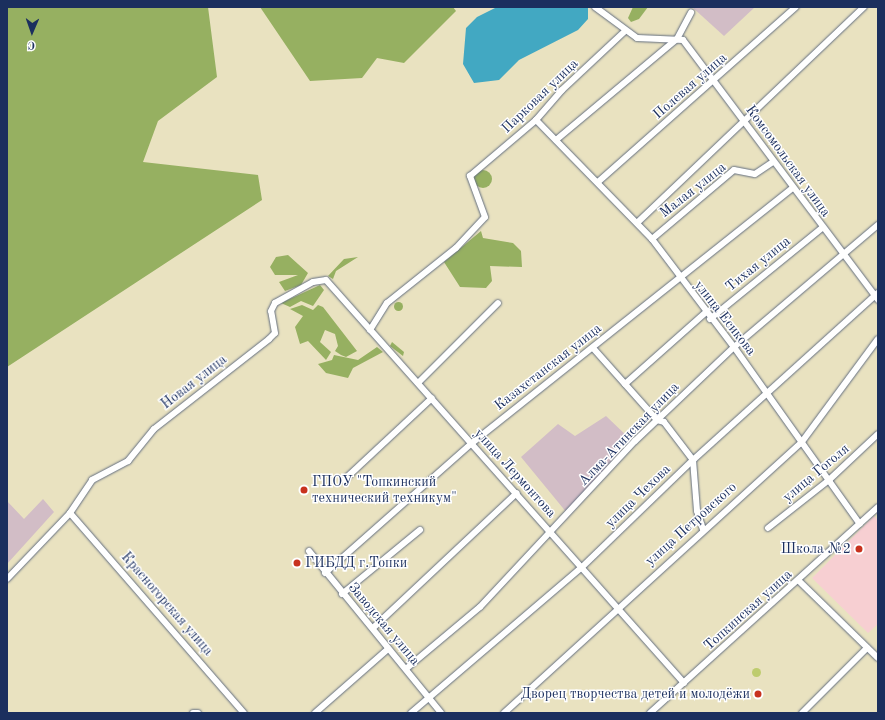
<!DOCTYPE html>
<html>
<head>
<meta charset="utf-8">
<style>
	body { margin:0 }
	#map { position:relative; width:885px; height:720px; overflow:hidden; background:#e9e2c0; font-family:"Old Standard TT",serif }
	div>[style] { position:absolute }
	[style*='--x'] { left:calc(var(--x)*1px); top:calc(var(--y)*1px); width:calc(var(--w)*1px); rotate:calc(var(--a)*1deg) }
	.built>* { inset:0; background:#f7cfd2 }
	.industrial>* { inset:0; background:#d2bdc6 }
	.green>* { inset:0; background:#becc6e }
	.round { border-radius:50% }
	.forest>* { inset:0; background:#96b061 }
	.water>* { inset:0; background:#42a8c2 }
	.roads { filter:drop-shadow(0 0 1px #636e80) drop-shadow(0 0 1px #636e80) }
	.minor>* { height:6px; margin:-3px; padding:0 3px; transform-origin:3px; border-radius:3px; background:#fff }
	.dots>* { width:11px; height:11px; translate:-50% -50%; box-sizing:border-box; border:2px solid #fff; border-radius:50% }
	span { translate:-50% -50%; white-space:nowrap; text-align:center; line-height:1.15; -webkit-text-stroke:3px #fff; paint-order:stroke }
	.street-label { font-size:14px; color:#1b2f5e }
	.poi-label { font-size:14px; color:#1b2f5e }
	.left { translate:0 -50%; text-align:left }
	.right { translate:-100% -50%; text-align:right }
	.frame { position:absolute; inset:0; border:8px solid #1b2f5e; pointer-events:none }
	.north { position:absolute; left:12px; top:12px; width:40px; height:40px; -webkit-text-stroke:3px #fff; paint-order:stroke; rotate:182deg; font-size:11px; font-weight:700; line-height:16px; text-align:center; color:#1b2f5e }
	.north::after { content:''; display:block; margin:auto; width:14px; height:18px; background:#1b2f5e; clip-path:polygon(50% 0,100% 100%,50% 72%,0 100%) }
</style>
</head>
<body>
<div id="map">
	<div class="built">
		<div style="clip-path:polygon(874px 516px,878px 520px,878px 624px,868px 633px,812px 578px)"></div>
	</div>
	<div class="industrial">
		<div style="clip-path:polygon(692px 7px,755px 7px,724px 36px)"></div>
		<div style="clip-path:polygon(606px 416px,630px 439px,567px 513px,521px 457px,558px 424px,575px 436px)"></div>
		<div style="clip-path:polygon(43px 499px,54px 512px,7px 564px,7px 501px,24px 519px)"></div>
	</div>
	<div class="green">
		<div class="round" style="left:751.5px;top:667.5px;width:9px;height:9px"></div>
	</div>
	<div class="forest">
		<div style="clip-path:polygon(7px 7px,208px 7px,217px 77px,158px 121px,143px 162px,258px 175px,262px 200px,7px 367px)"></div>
		<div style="clip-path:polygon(260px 7px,453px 7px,456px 11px,404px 63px,377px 58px,362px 78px,310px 81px)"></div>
		<div style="clip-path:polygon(633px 7px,648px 7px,639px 19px,631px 22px,628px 18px)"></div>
		<div class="round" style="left:474px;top:170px;width:18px;height:18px"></div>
		<div style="clip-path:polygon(481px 231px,483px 238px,513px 243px,521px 251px,522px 267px,490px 266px,492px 281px,486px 288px,460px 287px,444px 262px)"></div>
		<div style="clip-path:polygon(288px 255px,308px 273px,301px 285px,285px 291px,279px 282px,298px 275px,275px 275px,270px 267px,276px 257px)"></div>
		<div style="clip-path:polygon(358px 257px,336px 271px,333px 279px,328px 276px,344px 259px)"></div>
		<div style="clip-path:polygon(320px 285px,324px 290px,313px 306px,301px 301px,290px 307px,281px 303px)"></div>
		<div class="round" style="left:393.5px;top:301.5px;width:9px;height:9px"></div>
		<div style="clip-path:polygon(302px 305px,313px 310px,318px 305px,323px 307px,357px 351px,346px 357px,341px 355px,335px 351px,338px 346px,335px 334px,325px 330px,320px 342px,331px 352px,326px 360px,308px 341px,300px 344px,295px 327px,303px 316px,290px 309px)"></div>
		<div style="clip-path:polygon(392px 342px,404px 352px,403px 356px,390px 346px)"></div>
		<div style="clip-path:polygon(377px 347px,383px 352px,353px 368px,348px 378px,326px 373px,318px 364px,332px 360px,334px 355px,358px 360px)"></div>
	</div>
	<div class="water">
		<div style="clip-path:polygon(497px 7px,588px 7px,588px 19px,578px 30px,519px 60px,499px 80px,474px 83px,463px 64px,466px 28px,477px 17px)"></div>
	</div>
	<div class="roads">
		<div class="minor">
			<div style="--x:595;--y:7;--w:52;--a:36.4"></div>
			<div style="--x:637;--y:38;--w:46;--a:2.5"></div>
			<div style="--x:683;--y:40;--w:325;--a:53.1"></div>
			<div style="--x:536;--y:120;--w:166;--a:45.7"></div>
			<div style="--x:652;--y:239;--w:136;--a:52.8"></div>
			<div style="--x:734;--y:347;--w:217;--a:54.6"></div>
			<div style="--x:556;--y:140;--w:158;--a:-39.9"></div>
			<div style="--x:677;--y:39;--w:30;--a:-62"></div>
			<div style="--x:598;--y:182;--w:264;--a:-41.5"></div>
			<div style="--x:638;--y:222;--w:312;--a:-43.6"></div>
			<div style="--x:652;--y:239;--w:107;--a:-40.1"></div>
			<div style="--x:734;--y:170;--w:21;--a:11"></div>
			<div style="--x:755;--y:174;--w:22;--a:-34"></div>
			<div style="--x:710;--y:319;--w:144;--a:-39.1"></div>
			<div style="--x:370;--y:330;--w:32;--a:-58"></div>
			<div style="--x:387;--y:303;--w:88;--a:-38.6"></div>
			<div style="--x:456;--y:248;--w:42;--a:-46.9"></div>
			<div style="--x:485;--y:217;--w:44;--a:-110.1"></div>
			<div style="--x:470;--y:176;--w:87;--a:-40.3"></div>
			<div style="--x:536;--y:120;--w:40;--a:-49"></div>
			<div style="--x:562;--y:90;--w:85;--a:-43.1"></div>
			<div style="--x:593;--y:348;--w:96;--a:48.4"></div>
			<div style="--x:657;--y:420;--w:7;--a:16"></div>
			<div style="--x:664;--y:422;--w:48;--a:52.7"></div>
			<div style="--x:693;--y:460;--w:51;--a:85.5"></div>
			<div style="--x:697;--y:511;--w:20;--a:72"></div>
			<div style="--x:418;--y:383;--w:113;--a:-45"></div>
			<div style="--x:625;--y:384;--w:107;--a:-41.6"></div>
			<div style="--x:344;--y:480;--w:120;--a:-43"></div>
			<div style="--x:70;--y:513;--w:265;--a:49"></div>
			<div style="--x:768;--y:528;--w:78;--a:-38.2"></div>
			<div style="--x:829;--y:480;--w:67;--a:-43.2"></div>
			<div style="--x:309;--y:551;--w:209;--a:50.8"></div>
			<div style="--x:325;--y:573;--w:196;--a:-41.5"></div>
			<div style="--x:472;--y:443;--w:410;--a:-38.5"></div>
			<div style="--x:7;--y:579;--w:91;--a:-46.3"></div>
			<div style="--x:70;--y:513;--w:40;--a:-56"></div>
			<div style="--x:92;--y:480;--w:41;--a:-27.8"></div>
			<div style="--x:128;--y:461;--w:41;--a:-50.9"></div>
			<div style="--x:154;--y:429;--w:146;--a:-38"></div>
			<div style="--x:269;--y:339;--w:8;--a:-45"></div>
			<div style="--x:275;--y:333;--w:22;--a:-100"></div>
			<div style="--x:271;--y:311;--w:9;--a:-63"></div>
			<div style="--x:275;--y:303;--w:43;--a:-28.9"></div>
			<div style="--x:313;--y:282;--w:13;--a:-9"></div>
			<div style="--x:326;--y:280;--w:539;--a:48.38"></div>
			<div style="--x:799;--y:581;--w:110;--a:44.3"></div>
			<div style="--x:342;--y:594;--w:101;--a:-39.4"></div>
			<div style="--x:373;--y:628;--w:197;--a:-43.2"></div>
			<div style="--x:407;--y:668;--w:95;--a:-39.9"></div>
			<div style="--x:480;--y:607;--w:227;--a:-47"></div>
			<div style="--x:635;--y:441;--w:137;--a:-43.5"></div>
			<div style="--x:734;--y:347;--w:189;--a:-40.3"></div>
			<div style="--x:193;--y:713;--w:5;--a:0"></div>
			<div style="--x:315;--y:713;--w:97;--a:-41.2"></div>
			<div style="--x:411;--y:713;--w:223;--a:-40.5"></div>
			<div style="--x:581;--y:568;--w:156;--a:-44"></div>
			<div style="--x:693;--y:460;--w:249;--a:-42.1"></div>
			<div style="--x:504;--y:713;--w:401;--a:-42.3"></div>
			<div style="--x:801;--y:443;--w:129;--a:-53.5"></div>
			<div style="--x:650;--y:713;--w:307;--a:-42.1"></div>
			<div style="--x:802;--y:713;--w:92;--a:-45"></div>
		</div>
	</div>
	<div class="dots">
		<div style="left:304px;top:490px;background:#c8321e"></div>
		<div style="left:859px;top:549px;background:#c8321e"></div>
		<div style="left:297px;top:563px;background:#c8321e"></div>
		<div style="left:758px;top:694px;background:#c8321e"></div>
	</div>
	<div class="street-label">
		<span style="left:690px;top:86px;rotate:-41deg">Полевая улица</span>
		<span style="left:540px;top:96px;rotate:-44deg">Парковая улица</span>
		<span style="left:788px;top:161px;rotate:54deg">Комсомольская улица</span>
		<span style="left:693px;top:190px;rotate:-38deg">Малая улица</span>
		<span style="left:758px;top:264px;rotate:-39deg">Тихая улица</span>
		<span style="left:725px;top:318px;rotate:52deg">улица Есикова</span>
		<span style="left:548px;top:367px;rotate:-38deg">Казахстанская улица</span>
		<span style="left:194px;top:382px;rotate:-38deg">Новая улица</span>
		<span style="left:629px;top:434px;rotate:-46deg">Алма-Атинская улица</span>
		<span style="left:515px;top:473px;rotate:48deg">улица Лермонтова</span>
		<span style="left:816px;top:473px;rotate:-40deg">улица Гоголя</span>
		<span style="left:638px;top:496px;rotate:-44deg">улица Чехова</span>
		<span style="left:691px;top:524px;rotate:-42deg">улица Петровского</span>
		<span style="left:167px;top:604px;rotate:49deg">Красногорская улица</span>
		<span style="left:748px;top:610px;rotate:-42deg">Топкинская улица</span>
		<span style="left:384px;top:624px;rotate:50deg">Заводская улица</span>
	</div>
	<div class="poi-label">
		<span class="left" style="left:312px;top:490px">ГПОУ "Топкинский<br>технический техникум"</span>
		<span class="right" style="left:851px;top:549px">Школа №2</span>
		<span class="left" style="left:305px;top:563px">ГИБДД г.Топки</span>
		<span class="right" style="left:750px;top:694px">Дворец творчества детей и молодёжи</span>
	</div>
	<div class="frame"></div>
	<div class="north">С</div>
</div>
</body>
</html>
